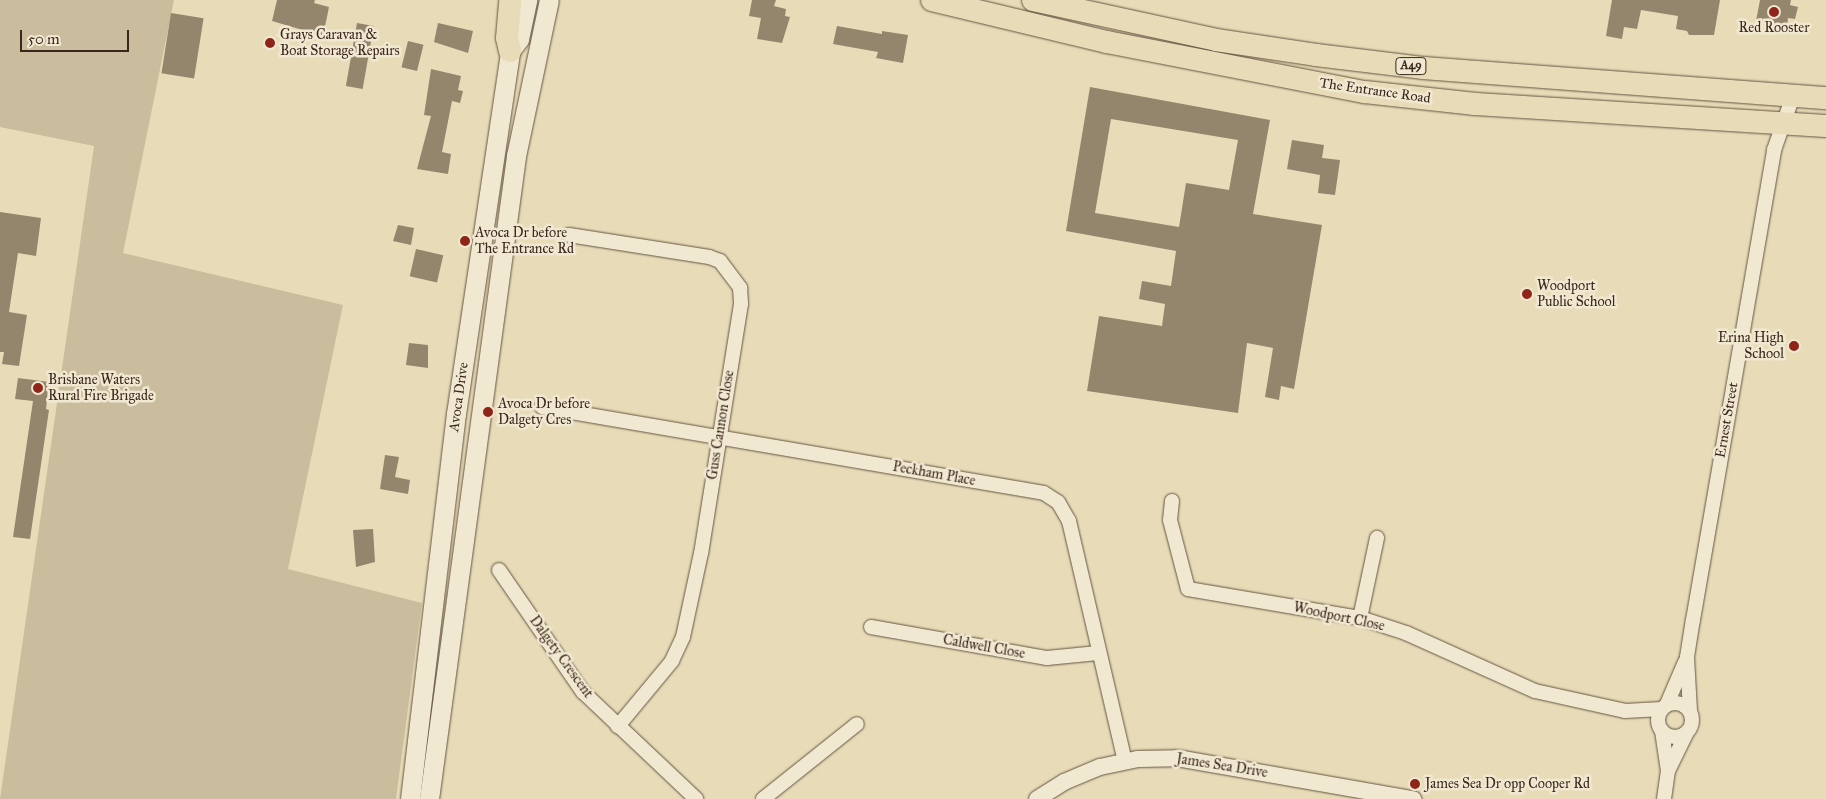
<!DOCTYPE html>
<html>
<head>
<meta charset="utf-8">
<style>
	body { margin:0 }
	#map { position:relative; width:1826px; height:799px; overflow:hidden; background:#e8dcb8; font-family:"IM FELL Great Primer",serif }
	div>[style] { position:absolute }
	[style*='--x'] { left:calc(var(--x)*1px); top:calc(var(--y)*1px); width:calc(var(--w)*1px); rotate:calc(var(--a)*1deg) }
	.green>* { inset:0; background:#cabd9d }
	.building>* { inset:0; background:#94856d; transform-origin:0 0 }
	.roads { filter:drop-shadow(0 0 1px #665442) drop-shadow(0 0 1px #665442) }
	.minor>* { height:14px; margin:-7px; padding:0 7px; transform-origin:7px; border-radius:7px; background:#f0e8d1 }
	.minor>.ring { margin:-7px; padding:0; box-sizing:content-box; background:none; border:14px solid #f0e8d1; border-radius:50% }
	.tertiary>* { height:16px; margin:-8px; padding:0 8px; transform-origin:8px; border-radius:8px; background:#f0e8d1 }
	.secondary>* { height:19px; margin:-9.5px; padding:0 9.5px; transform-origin:9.5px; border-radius:9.5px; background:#f0e8d1 }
	.trunk>* { height:22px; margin:-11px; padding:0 11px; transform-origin:11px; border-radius:11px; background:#e8dcb8 }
	.dots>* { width:14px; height:14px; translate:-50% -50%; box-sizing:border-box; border:2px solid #f0e8d1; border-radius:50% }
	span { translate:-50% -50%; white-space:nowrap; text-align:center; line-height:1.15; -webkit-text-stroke:5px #f0e8d1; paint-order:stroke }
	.shield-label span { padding:1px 4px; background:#f0e8d1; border:1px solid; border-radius:4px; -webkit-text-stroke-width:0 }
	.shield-label { font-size:12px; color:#3a261b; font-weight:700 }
	.poi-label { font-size:14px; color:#3a261b }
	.left { translate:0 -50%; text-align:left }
	.right { translate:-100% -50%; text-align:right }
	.street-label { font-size:14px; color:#3a261b }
	.scale { position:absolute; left:20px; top:30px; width:109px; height:22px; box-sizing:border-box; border:2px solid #3a261b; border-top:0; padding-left:6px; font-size:15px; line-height:18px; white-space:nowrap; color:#3a261b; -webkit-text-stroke:4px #f0e8d1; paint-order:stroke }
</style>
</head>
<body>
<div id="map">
	<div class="green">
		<div style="clip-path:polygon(0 0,174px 0,123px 253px,343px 305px,288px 569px,422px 603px,396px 799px,0 799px,94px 146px,0 127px)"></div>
	</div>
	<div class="building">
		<div style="clip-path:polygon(277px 0,315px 0,314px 3px,329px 7px,323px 36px,272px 21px)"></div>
		<div style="clip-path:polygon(752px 0,776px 0,774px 6px,786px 9px,785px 16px,790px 17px,782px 43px,757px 39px,761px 18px,749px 16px)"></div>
		<div style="clip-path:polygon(1612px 0,1720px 0,1714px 35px,1689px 35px,1687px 31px,1676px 29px,1678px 16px,1641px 10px,1637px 29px,1624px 27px,1622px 39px,1606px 36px)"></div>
		<div style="clip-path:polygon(1760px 0,1791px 0,1790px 5px,1798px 7px,1795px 19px,1788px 18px,1787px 26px,1756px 21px)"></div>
		<div style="left:171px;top:13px;width:33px;height:61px;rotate:9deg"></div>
		<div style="left:357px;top:23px;width:17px;height:64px;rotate:10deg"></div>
		<div style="clip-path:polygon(438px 23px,473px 31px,468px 53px,434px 42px)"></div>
		<div style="clip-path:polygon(837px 26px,882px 34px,882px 31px,908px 35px,903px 63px,876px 58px,878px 52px,833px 44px)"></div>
		<div style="left:408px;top:41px;width:16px;height:27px;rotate:14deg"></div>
		<div style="clip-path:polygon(431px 69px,461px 76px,458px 90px,463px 91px,460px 103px,452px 101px,442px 152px,451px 154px,448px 174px,417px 169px,431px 116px,424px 115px)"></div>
		<div style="clip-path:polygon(evenodd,1090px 87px,1270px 120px,1253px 214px,1322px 225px,1294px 389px,1281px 386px,1279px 400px,1265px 397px,1273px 348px,1247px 343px,1238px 413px,1087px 391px,1099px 316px,1162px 326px,1165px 304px,1139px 299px,1142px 281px,1171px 286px,1176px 251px,1066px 231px,1090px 87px,1111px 119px,1238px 140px,1229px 190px,1186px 183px,1179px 227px,1095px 213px,1111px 119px)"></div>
		<div style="clip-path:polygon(1292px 140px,1324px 145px,1322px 158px,1340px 160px,1335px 195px,1318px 193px,1320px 175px,1287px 169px)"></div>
		<div style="clip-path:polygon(0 212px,41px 218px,36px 256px,18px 253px,9px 312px,27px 315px,19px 366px,2px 364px,4px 352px,0 352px)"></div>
		<div style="clip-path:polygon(398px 225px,414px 228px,411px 245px,393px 241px)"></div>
		<div style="left:416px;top:249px;width:28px;height:28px;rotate:13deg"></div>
		<div style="clip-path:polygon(409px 343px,428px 345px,428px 368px,406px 365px)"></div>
		<div style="clip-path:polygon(18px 378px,49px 382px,46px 409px,49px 410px,30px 539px,13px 537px,33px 401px,15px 399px)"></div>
		<div style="clip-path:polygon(385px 455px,399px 457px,395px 477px,410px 480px,408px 494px,380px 489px)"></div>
		<div style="clip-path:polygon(373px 529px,375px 562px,356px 567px,353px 530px)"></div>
	</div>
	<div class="roads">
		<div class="minor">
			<div style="--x:569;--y:235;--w:142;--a:8.9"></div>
			<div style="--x:709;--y:257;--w:12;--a:20"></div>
			<div style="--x:720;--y:261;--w:34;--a:53"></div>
			<div style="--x:740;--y:288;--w:16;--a:86"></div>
			<div style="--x:741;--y:304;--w:252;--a:99.1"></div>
			<div style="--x:701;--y:553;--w:86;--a:102.1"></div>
			<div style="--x:683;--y:637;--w:26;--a:115"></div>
			<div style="--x:672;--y:661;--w:85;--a:129.7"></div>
			<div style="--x:542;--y:407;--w:509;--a:9.72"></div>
			<div style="--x:1044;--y:493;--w:17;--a:33"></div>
			<div style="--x:1058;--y:502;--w:22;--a:60"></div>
			<div style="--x:1069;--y:521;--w:247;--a:76.9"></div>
			<div style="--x:1172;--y:501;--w:19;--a:96"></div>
			<div style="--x:1170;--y:520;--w:71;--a:75.4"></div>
			<div style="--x:1188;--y:589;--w:174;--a:9.6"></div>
			<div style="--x:1360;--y:618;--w:48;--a:18.1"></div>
			<div style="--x:1406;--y:633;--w:141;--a:24.2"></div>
			<div style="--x:1535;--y:691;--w:92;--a:12.5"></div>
			<div style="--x:1625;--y:711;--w:37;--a:-3"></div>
			<div style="--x:499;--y:570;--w:148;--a:55.5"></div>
			<div style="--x:583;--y:692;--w:156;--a:43.4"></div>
			<div style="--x:1360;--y:618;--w:82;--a:-78"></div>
			<div style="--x:871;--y:627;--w:179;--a:10"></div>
			<div style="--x:1047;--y:658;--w:51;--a:-5.6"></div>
			<div class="ring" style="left:1658px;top:703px;width:20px;height:20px"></div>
			<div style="--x:1667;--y:704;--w:46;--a:-66.8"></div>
			<div style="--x:1690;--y:711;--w:54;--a:-93.2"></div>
			<div style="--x:1687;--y:657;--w:37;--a:-81"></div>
			<div style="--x:1693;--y:620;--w:477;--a:-80.2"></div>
			<div style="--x:1774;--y:150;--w:57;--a:-70.6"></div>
			<div style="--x:1662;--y:731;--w:40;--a:81.5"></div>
			<div style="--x:763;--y:799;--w:120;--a:-38.6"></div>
			<div style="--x:1664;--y:799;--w:28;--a:-82"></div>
			<div style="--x:1668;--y:771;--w:43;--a:-64"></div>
		</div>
		<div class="tertiary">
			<div style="--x:1037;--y:799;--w:32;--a:-32"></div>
			<div style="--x:1064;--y:782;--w:39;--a:-23"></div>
			<div style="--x:1100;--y:767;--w:39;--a:-12"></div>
			<div style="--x:1138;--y:759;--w:39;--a:-1"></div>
			<div style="--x:1177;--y:758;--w:240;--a:9.9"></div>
		</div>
		<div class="secondary">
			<div style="--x:410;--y:799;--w:388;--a:-83.2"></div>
			<div style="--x:456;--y:414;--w:367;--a:-81.5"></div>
			<div style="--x:510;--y:51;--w:15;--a:-53"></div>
			<div style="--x:519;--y:39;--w:40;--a:-78"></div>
			<div style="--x:429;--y:799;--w:649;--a:-82.29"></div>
			<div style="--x:516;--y:156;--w:159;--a:-78.1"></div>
		</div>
		<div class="trunk">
			<div style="--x:932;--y:0;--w:180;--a:13.5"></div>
			<div style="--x:1107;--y:42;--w:263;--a:11"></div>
			<div style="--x:1365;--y:92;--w:111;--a:6.2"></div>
			<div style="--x:1475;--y:104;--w:352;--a:3.6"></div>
			<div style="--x:1033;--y:0;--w:187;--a:12.3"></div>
			<div style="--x:1216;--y:40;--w:101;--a:8.5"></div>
			<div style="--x:1316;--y:55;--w:109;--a:6.9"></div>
			<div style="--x:1424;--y:68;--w:403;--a:4.3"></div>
			<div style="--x:510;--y:51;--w:13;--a:-103"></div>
			<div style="--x:507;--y:38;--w:38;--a:-85"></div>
		</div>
	</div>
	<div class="dots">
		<div style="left:1774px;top:12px;background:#8f2418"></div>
		<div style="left:270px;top:43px;background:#8f2418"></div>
		<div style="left:465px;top:241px;background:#8f2418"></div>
		<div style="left:1527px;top:294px;background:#8f2418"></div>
		<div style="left:1794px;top:346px;background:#8f2418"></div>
		<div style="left:38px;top:388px;background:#8f2418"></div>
		<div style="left:488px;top:412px;background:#8f2418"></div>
		<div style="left:1415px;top:784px;background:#8f2418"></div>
	</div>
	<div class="shield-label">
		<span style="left:1411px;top:66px">A49</span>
	</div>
	<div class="poi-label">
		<span style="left:1774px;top:28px">Red Rooster</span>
		<span class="left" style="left:280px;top:43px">Grays Caravan &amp;<br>Boat Storage Repairs</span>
		<span class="left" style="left:475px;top:241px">Avoca Dr before<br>The Entrance Rd</span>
		<span class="left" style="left:1537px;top:294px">Woodport<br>Public School</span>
		<span class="right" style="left:1784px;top:346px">Erina High<br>School</span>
		<span class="left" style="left:48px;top:388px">Brisbane Waters<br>Rural Fire Brigade</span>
		<span class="left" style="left:498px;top:412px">Avoca Dr before<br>Dalgety Cres</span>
		<span class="left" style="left:1425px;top:784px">James Sea Dr opp Cooper Rd</span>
	</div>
	<div class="street-label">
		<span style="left:1375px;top:91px;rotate:8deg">The Entrance Road</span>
		<span style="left:459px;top:397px;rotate:-82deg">Avoca Drive</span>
		<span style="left:1727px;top:420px;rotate:-80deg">Ernest Street</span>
		<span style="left:721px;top:425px;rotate:-81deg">Guss Cannon Close</span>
		<span style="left:934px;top:474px;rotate:10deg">Peckham Place</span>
		<span style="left:1339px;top:617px;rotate:12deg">Woodport Close</span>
		<span style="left:984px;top:647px;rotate:10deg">Caldwell Close</span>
		<span style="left:561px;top:657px;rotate:54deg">Dalgety Crescent</span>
		<span style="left:1222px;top:766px;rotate:9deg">James Sea Drive</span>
	</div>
	<div class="scale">50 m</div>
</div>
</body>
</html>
